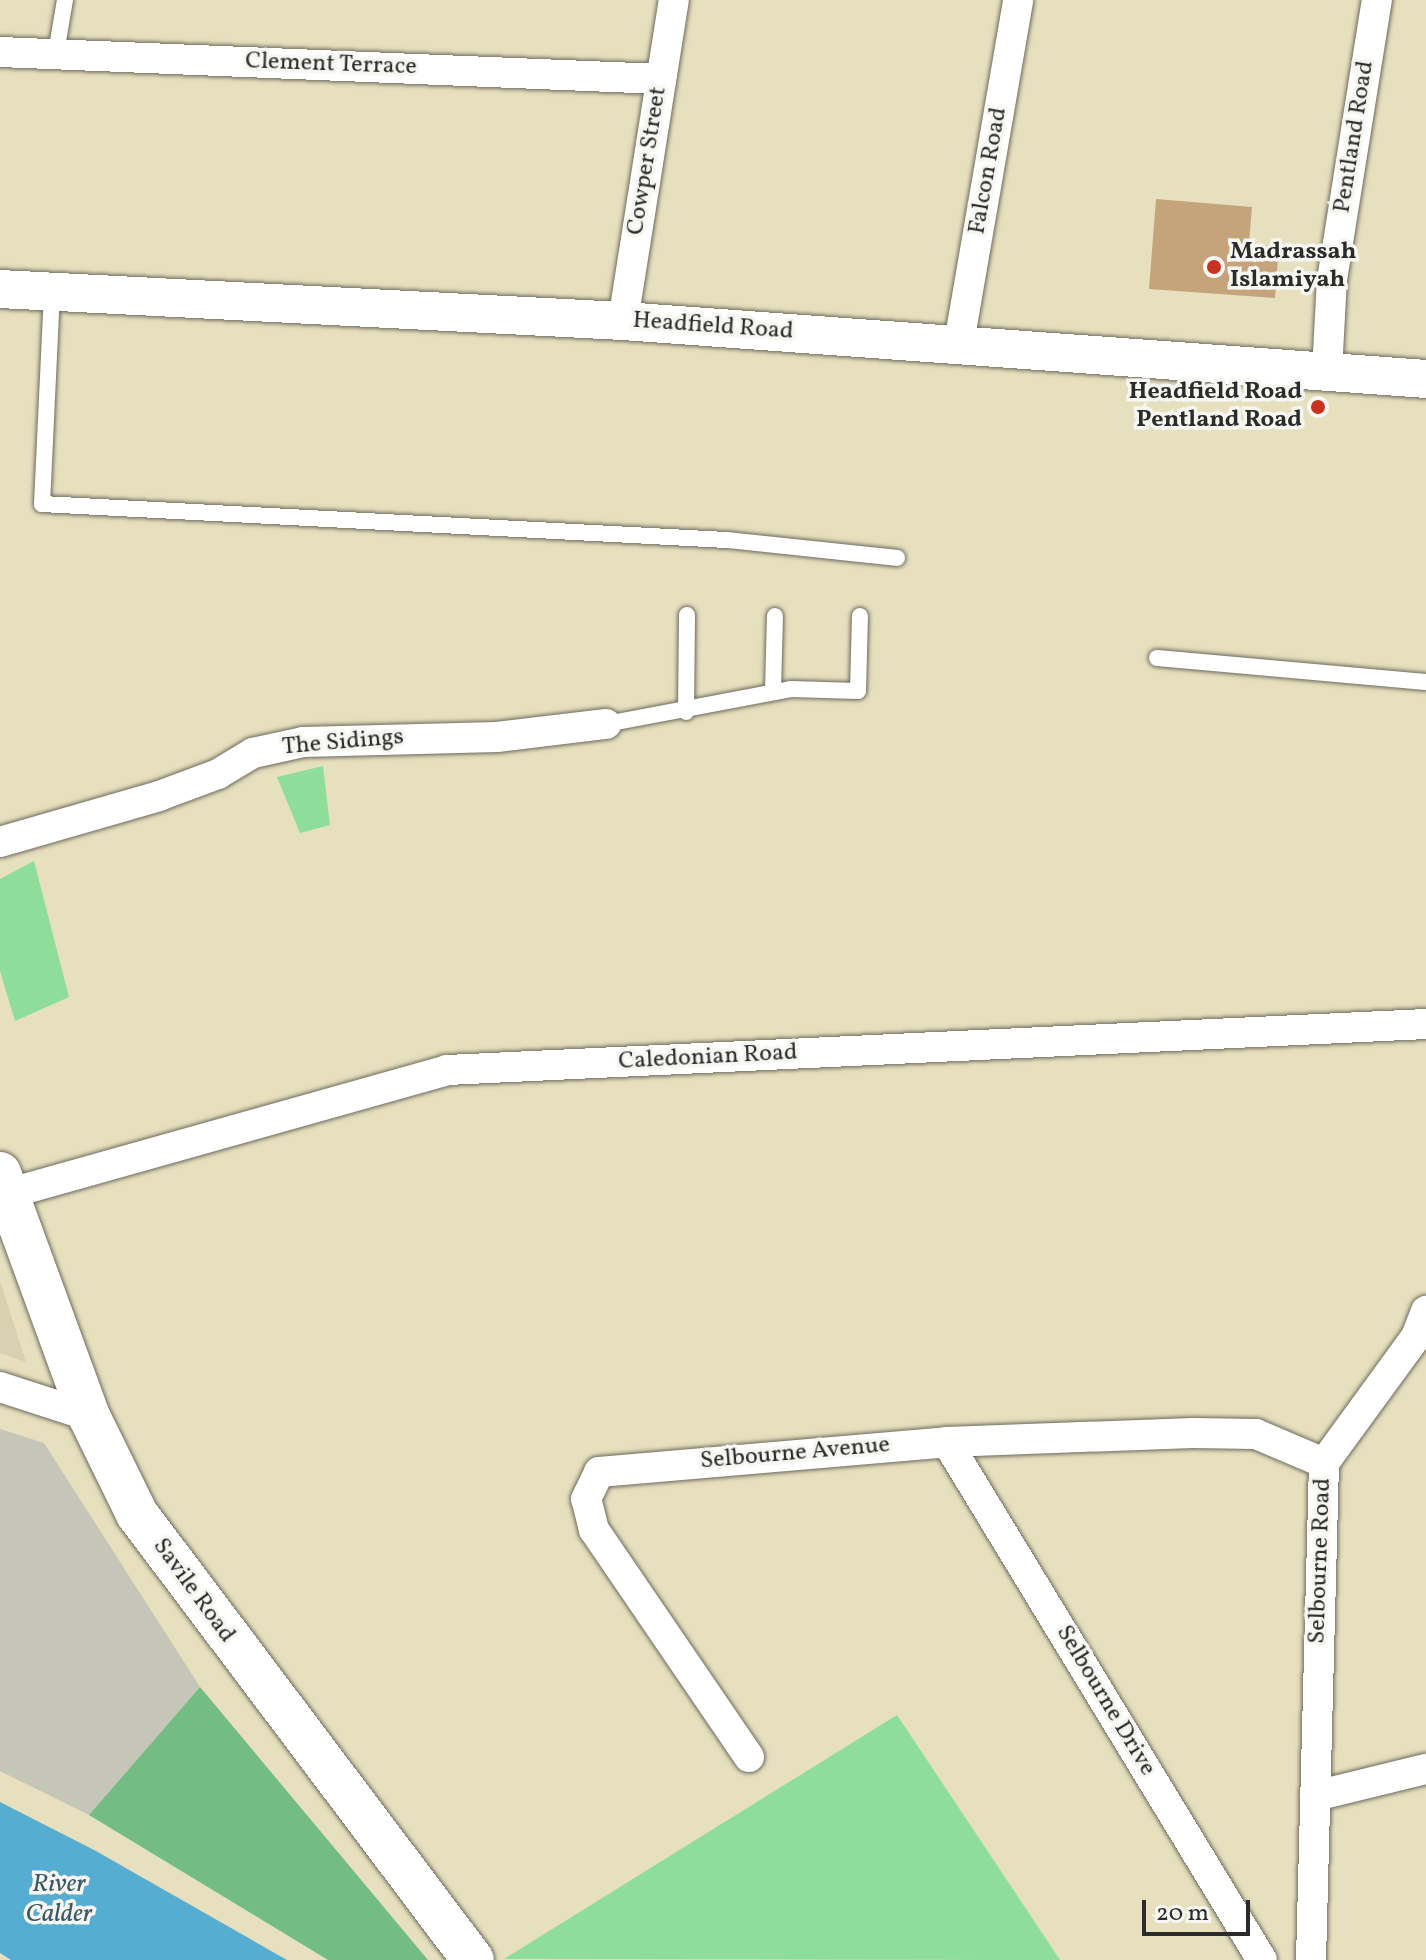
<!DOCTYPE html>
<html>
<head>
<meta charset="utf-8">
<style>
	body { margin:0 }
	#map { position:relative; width:1426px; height:1960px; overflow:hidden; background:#e7e0be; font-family:Vollkorn,serif }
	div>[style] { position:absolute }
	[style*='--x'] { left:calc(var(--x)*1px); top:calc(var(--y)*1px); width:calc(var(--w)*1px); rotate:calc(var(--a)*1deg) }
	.built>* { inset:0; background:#d7d1b1 }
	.industrial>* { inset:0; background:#c5c5b8 }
	.green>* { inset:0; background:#8fdd9b }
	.forest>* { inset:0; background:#73bc83 }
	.water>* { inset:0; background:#55add2 }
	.building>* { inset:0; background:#c5a47b }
	.roads { filter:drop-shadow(0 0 2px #6d6a5e) drop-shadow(0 0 2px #6d6a5e) }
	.service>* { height:16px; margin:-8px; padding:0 8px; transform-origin:8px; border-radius:8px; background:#fff }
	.minor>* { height:30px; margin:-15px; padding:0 15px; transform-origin:15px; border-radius:15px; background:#fff }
	.tertiary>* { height:38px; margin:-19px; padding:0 19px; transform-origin:19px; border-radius:19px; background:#fff }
	.secondary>* { height:42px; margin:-21px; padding:0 21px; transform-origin:21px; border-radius:21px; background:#fff }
	.dots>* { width:22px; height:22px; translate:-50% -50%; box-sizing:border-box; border:4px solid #f6f6f2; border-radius:50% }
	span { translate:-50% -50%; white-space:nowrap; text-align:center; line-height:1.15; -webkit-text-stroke:7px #f6f6f2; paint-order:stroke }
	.street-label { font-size:24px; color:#2b2b2b }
	.poi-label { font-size:24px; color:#2b2b2b; font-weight:700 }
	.left { translate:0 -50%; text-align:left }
	.right { translate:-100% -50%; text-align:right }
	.water-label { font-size:26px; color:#3a5865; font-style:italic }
	.scale { position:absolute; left:1142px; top:1900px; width:108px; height:36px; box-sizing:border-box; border:4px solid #2b2b2b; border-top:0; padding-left:10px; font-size:24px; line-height:28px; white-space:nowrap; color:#2b2b2b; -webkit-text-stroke:6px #f6f6f2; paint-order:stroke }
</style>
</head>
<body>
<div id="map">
	<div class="built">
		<div style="clip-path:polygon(0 1281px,26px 1362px,0 1353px)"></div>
	</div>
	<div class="industrial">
		<div style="clip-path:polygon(0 1429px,44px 1443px,200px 1687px,89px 1815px,0 1771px)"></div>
	</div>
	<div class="green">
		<div style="clip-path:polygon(323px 766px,330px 825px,300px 833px,277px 777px)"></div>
		<div style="clip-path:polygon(34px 861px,69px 997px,15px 1021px,0 971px,0 879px)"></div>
		<div style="clip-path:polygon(897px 1715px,1060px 1960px,504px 1959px)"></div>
	</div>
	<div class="forest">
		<div style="clip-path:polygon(200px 1687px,428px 1960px,328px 1960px,89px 1815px)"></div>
	</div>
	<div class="water">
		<div style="clip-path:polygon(0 1802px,96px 1851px,287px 1960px,11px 1960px,0 1953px)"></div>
	</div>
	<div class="building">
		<div style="clip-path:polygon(1156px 199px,1252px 207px,1249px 244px,1279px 246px,1275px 298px,1149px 289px)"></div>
	</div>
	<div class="roads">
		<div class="service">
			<div style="--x:56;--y:53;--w:54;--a:-80.4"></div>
			<div style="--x:52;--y:292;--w:212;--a:92.7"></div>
			<div style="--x:42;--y:504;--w:686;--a:3.01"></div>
			<div style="--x:727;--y:540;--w:171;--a:6"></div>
			<div style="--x:1157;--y:658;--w:270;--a:5.1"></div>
			<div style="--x:773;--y:691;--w:75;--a:-88.5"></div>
			<div style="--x:686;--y:712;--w:97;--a:-89.4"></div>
			<div style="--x:606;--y:724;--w:188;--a:-10.7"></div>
			<div style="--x:791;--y:689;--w:67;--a:1.7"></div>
			<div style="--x:858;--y:691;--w:75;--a:-88.5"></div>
		</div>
		<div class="minor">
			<div style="--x:0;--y:52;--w:662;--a:2.34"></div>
			<div style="--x:623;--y:321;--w:325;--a:-81"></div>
			<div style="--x:959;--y:343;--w:348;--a:-80.2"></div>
			<div style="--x:1327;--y:371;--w:91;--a:-86.9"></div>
			<div style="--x:1332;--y:280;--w:284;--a:-80.9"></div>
			<div style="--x:0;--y:842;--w:166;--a:-16.1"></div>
			<div style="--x:159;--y:796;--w:63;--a:-20.4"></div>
			<div style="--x:218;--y:774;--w:41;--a:-31"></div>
			<div style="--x:253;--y:753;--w:51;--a:-12.4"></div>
			<div style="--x:303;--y:742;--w:194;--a:-1.5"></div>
			<div style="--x:497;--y:737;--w:110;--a:-6.8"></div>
			<div style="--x:7;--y:1194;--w:457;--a:-15.7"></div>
			<div style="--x:447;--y:1070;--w:980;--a:-2.69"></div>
			<div style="--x:0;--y:1387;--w:94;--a:18"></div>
			<div style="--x:947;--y:1442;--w:606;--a:58.7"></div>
			<div style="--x:749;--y:1757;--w:275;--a:-124.3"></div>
			<div style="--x:594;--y:1530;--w:32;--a:-104"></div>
			<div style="--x:586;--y:1499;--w:30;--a:-64"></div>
			<div style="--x:599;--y:1472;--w:349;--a:-4.9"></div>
			<div style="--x:947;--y:1442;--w:246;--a:-2.1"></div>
			<div style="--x:1193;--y:1433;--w:63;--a:0.9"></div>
			<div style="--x:1256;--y:1434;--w:74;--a:23.1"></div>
			<div style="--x:1315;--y:1796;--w:114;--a:-13.7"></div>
			<div style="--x:1311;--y:1960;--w:497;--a:-88.5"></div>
			<div style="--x:1324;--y:1463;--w:156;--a:-53.9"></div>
			<div style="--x:1416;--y:1337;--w:28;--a:-69"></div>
		</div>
		<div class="tertiary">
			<div style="--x:0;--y:289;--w:624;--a:2.94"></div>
			<div style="--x:623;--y:321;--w:805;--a:4.13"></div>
		</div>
		<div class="secondary">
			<div style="--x:0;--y:1173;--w:259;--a:69.9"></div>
			<div style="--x:89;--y:1416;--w:109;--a:63.9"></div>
			<div style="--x:137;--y:1514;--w:558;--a:53.01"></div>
		</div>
	</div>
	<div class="dots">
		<div style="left:1214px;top:267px;background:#c8321e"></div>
		<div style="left:1318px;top:407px;background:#c8321e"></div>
	</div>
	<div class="street-label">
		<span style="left:331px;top:65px;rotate:2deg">Clement Terrace</span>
		<span style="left:1355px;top:137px;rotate:-81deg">Pentland Road</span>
		<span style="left:648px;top:161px;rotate:-81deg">Cowper Street</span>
		<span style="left:989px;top:171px;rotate:-80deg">Falcon Road</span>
		<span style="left:713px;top:327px;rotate:4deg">Headfield Road</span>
		<span style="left:343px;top:743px;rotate:-5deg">The Sidings</span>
		<span style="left:708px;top:1058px;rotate:-3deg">Caledonian Road</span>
		<span style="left:795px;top:1454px;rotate:-5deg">Selbourne Avenue</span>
		<span style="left:1321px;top:1561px;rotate:-88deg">Selbourne Road</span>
		<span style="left:193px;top:1591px;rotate:54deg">Savile Road</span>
		<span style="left:1105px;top:1701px;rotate:59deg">Selbourne Drive</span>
	</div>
	<div class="poi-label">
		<span class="left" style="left:1230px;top:267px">Madrassah<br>Islamiyah</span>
		<span class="right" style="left:1302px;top:407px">Headfield Road<br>Pentland Road</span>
	</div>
	<div class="water-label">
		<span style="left:59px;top:1900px">River<br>Calder</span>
	</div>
	<div class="scale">20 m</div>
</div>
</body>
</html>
